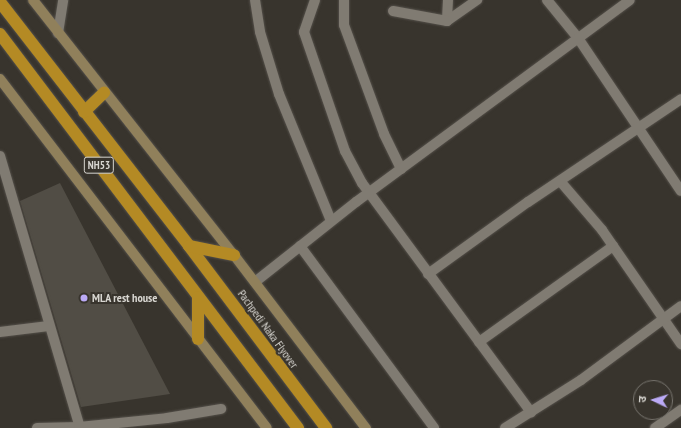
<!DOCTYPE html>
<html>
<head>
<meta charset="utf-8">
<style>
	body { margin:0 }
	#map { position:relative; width:681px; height:428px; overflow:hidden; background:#38342d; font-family:"PT Sans Narrow","Noto Sans Devanagari",sans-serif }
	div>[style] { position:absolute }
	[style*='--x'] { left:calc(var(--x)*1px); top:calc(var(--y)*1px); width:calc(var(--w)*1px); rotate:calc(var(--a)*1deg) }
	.building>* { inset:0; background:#514d45 }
	.roads { filter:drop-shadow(0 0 1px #54504a) drop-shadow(0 0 1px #54504a) }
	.street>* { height:10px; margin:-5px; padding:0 5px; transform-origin:5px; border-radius:5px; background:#807b72 }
	.secondary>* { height:10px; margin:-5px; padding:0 5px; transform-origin:5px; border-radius:5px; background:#90805b }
	.highway>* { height:12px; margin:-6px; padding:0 6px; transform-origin:6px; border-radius:6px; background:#b48a24 }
	.dots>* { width:11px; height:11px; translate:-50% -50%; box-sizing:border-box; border:2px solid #38342d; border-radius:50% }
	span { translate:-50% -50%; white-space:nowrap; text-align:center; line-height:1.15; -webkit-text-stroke:4px #38342d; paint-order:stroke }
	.shield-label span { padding:1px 3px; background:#38342d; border:1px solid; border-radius:3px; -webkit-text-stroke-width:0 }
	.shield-label { font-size:11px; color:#d8d6d1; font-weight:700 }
	.poi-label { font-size:12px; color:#d8d6d1; font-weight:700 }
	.left { translate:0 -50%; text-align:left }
	.street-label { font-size:12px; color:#d8d6d1 }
	.north { position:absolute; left:633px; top:380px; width:40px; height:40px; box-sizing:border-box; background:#38342d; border:1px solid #78756f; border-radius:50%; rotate:274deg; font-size:11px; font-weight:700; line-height:16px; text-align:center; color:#d8d6d1 }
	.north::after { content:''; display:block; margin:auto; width:14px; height:18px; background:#bbaaf6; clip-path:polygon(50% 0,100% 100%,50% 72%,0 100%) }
</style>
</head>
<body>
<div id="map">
	<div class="building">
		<div style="clip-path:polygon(60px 183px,170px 394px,81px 407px,20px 201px)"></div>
	</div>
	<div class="roads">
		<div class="street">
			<div style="--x:255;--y:0;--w:32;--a:81"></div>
			<div style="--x:260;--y:32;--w:65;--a:73"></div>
			<div style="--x:279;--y:94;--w:137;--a:67.7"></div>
			<div style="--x:315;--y:0;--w:34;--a:109"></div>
			<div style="--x:304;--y:32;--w:126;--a:71"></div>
			<div style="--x:345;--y:151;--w:36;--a:62"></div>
			<div style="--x:362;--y:183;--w:285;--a:53.6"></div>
			<div style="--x:344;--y:0;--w:25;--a:90"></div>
			<div style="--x:344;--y:25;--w:116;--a:69.8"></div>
			<div style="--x:384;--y:134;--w:39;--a:64"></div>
			<div style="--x:448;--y:0;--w:21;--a:93"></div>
			<div style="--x:447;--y:21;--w:37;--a:-35"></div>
			<div style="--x:547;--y:0;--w:49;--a:50.8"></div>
			<div style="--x:578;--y:38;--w:184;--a:56.1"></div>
			<div style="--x:393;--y:11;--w:55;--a:10.5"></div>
			<div style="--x:58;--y:33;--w:33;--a:-81"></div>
			<div style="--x:0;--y:156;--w:284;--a:73.6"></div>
			<div style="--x:560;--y:181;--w:65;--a:49.4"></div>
			<div style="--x:602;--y:230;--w:139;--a:55.3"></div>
			<div style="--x:300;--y:246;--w:226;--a:53.6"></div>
			<div style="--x:428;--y:274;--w:123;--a:-35.8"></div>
			<div style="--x:528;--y:202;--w:184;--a:-33.9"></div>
			<div style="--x:255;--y:282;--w:129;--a:-38.4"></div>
			<div style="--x:356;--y:202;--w:340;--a:-36.4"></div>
			<div style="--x:0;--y:332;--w:49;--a:-7"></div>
			<div style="--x:479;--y:342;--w:165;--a:-35.6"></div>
			<div style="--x:37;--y:428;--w:42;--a:-1.4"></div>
			<div style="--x:79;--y:427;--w:88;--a:-5.8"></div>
			<div style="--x:167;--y:418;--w:55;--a:-9.5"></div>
			<div style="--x:505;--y:428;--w:90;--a:-32.3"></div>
			<div style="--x:581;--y:380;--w:124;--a:-36.5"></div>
			<div style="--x:655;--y:428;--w:32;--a:-35"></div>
		</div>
		<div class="secondary">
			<div style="--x:33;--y:0;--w:325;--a:51.8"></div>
			<div style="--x:234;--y:255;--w:218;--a:52.7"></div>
			<div style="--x:0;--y:79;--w:439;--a:52.6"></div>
		</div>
		<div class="highway">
			<div style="--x:0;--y:2;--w:309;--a:52.2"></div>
			<div style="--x:189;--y:246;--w:228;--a:53"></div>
			<div style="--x:0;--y:34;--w:494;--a:52.9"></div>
			<div style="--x:84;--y:112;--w:28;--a:-44"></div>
			<div style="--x:189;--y:246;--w:46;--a:11.3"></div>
			<div style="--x:198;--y:297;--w:42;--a:90"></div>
		</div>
	</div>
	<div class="dots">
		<div style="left:84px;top:298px;background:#bbaaf6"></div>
	</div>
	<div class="shield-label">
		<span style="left:99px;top:165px">NH53</span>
	</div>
	<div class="poi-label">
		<span class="left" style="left:92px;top:298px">MLA rest house</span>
	</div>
	<div class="street-label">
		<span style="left:268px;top:329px;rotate:54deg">Pachpedi Naka Flyover</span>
	</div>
	<div class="north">उ</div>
</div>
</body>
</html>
